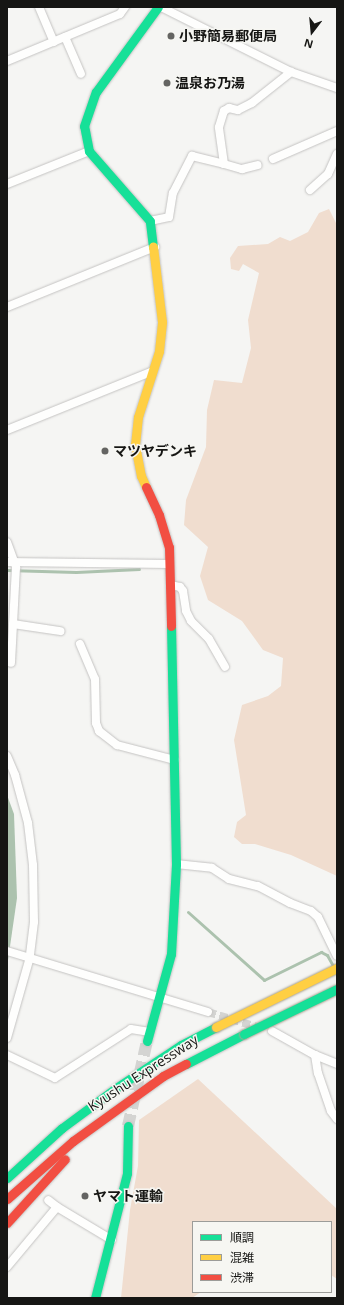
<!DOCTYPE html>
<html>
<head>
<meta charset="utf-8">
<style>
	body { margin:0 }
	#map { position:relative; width:344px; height:1305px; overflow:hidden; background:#f5f5f3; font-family:"Open Sans","Noto Sans JP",sans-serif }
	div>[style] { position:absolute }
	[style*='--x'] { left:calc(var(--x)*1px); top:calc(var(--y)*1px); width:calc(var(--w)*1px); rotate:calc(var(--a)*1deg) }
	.green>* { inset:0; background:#f0ddcf }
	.water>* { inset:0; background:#acc2ae }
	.stream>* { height:3px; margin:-1.5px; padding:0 1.5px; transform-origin:1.5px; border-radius:1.5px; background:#acc2ae }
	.street-tunnel>* { height:8px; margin-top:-4px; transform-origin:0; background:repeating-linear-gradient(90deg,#d4d4d2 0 8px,transparent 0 12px) }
	.secondary-tunnel>* { height:12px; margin-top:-6px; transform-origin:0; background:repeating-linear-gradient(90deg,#d4d4d2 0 12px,transparent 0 18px) }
	.roads { filter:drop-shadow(0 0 1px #c4c3c2) drop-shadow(0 0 1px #c4c3c2) }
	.street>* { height:8px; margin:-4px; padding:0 4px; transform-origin:4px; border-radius:4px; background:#fefefd }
	.fast>* { height:9px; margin:-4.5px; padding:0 4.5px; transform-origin:4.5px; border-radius:4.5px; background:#16e098 }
	.slow>* { height:9px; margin:-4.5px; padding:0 4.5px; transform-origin:4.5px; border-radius:4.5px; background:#ffcf43 }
	.jam>* { height:9px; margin:-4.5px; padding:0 4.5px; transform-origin:4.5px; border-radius:4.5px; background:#f24e42 }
	.bridges { filter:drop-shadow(0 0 1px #aba494) drop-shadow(0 0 1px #aba494) }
	.fast-bridge>* { height:9px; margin:-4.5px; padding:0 4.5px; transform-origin:4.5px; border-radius:4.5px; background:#16e098 }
	.slow-bridge>* { height:9px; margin:-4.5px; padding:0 4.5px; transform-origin:4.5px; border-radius:4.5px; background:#ffcf43 }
	.dots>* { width:11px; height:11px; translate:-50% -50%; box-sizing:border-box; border:2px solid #f6f6f2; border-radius:50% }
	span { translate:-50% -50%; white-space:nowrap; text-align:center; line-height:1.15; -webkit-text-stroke:3px #f6f6f2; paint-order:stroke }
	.poi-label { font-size:14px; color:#161614; font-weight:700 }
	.left { translate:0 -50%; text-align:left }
	.street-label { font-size:14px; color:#161614 }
	.frame { position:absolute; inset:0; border:8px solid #161614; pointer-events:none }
	.legend { position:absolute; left:192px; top:1221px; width:140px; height:72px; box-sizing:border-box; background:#f6f6f2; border:1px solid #9c9c99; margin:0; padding:5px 7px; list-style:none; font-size:12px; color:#161614 }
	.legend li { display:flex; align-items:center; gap:8px; height:20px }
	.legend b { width:20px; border:1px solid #9c9c99 }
	.north { position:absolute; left:292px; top:12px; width:40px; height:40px; -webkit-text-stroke:3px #f6f6f2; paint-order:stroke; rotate:196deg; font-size:11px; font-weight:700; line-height:16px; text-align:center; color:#161614 }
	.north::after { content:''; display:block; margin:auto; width:14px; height:18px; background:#161614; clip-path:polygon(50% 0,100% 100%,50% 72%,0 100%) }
</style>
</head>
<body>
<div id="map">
	<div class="green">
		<div style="clip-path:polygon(329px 209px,337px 225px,337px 876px,291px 855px,255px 844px,242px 844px,234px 837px,237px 822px,246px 815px,234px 740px,242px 705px,268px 696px,281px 686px,283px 658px,263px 650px,242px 621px,208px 600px,200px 576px,208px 547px,184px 525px,186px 500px,206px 447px,207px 410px,214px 380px,242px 383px,251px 348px,248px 320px,259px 273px,243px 264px,239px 271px,231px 269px,230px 258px,238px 246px,268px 244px,280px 237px,290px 241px,308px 232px,319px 213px)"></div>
		<div style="clip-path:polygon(198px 1079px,337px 1209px,337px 1279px,331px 1275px,331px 1222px,193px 1222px,193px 1292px,201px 1292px,192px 1298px,121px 1298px,130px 1210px,138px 1166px,139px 1120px)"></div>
	</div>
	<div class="water">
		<div style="clip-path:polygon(7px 795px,14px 814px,17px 898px,7px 967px)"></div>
	</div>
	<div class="stream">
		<div style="--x:7;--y:570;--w:69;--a:1.7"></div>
		<div style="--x:76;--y:572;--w:63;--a:-2.7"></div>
		<div style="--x:188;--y:912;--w:102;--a:41.8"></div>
		<div style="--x:264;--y:980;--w:64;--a:-26.2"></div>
		<div style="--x:321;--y:952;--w:7;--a:27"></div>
		<div style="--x:327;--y:955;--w:13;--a:61"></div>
	</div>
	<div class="street-tunnel">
		<div style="--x:208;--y:1012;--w:51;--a:17"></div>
	</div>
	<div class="secondary-tunnel">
		<div style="--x:128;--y:1126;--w:87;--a:-77.4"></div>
	</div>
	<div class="roads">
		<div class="street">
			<div style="--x:39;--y:7;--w:38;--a:67"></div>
			<div style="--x:161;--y:7;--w:145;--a:26.6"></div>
			<div style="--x:291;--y:72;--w:49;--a:19.2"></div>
			<div style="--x:65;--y:37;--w:40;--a:66.6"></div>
			<div style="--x:7;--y:61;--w:122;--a:-22.6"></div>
			<div style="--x:120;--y:14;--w:9;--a:-54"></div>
			<div style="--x:273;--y:159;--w:70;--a:-23.6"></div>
			<div style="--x:224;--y:164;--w:19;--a:16"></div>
			<div style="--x:242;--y:169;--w:16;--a:-14"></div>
			<div style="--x:7;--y:184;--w:88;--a:-21.9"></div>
			<div style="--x:310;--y:190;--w:24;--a:-42"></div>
			<div style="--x:328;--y:174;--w:22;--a:-66"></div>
			<div style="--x:150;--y:221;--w:19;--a:-12"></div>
			<div style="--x:169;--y:217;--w:24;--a:-81"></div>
			<div style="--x:173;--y:193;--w:42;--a:-62.8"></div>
			<div style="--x:192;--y:156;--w:33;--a:14"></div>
			<div style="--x:224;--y:164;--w:37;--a:-98"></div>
			<div style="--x:219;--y:127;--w:17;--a:-73"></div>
			<div style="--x:224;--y:111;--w:6;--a:-31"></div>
			<div style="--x:229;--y:108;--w:9;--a:13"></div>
			<div style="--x:238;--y:110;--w:16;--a:-27"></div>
			<div style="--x:252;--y:103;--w:50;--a:-38.5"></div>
			<div style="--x:7;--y:307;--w:160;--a:-22.1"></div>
			<div style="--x:7;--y:430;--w:157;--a:-22"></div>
			<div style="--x:7;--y:542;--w:27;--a:70"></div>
			<div style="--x:16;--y:567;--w:96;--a:93"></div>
			<div style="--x:7;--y:562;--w:162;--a:0.7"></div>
			<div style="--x:170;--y:585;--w:10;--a:11"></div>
			<div style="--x:180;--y:587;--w:5;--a:53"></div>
			<div style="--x:183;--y:591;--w:20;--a:81"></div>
			<div style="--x:186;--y:611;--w:11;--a:63"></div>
			<div style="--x:191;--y:621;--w:25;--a:45"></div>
			<div style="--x:209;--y:639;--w:32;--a:60"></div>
			<div style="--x:13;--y:624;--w:48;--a:8.5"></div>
			<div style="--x:80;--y:644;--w:38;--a:67"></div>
			<div style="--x:95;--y:679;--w:44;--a:88.7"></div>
			<div style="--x:96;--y:723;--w:9;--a:69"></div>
			<div style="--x:99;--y:731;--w:23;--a:38"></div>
			<div style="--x:117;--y:745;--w:60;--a:14.5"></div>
			<div style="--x:7;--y:756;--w:21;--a:67"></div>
			<div style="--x:15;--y:775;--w:50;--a:74.8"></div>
			<div style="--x:28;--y:823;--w:42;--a:83.2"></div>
			<div style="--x:33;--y:865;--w:57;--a:89"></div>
			<div style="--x:34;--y:922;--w:35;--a:97"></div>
			<div style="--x:30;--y:957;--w:84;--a:105.9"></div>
			<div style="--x:176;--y:864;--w:36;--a:6"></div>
			<div style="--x:212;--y:868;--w:20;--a:33"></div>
			<div style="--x:229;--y:879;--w:30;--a:14"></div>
			<div style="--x:258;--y:886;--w:36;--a:28"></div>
			<div style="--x:290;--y:903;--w:22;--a:21"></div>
			<div style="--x:311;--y:911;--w:9;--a:41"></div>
			<div style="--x:318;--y:917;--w:43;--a:64"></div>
			<div style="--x:7;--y:951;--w:210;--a:16.9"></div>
			<div style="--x:272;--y:1031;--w:49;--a:29.2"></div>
			<div style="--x:315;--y:1055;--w:24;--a:22"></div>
			<div style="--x:7;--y:1055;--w:53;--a:25.6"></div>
			<div style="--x:55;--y:1078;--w:90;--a:-32.8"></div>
			<div style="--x:131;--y:1029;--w:19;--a:9"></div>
			<div style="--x:315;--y:1055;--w:18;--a:81"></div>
			<div style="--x:318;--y:1073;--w:40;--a:71.1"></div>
			<div style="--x:331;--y:1111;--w:10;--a:53"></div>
			<div style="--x:57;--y:1207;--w:64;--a:31"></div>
			<div style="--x:7;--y:1267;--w:78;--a:-50.2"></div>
			<div style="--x:57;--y:1207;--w:11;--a:-142"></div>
		</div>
		<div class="fast">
			<div style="--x:153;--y:247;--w:26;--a:-97"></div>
			<div style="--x:150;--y:221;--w:93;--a:-131.1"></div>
			<div style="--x:89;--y:151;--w:25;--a:-101"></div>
			<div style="--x:84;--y:126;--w:36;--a:-71"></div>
			<div style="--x:96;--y:92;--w:105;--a:-53.9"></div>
			<div style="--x:147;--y:1041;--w:90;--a:-74.6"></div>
			<div style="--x:171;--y:954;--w:90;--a:-86.8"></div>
			<div style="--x:176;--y:864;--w:238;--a:-91.2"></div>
			<div style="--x:186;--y:1064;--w:65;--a:-27.3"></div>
			<div style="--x:7;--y:1178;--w:74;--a:-42.3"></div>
			<div style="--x:62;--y:1128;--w:67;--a:-36.5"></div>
			<div style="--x:116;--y:1088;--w:78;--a:-33.5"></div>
			<div style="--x:181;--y:1045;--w:39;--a:-27"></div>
			<div style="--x:95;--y:1298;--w:129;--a:-75.6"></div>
			<div style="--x:127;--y:1173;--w:47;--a:-88.8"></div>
		</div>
		<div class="slow">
			<div style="--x:146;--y:487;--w:12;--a:-114"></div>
			<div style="--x:141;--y:476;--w:32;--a:-101"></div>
			<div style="--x:135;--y:445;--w:28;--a:-84"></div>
			<div style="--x:138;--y:417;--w:69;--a:-72.3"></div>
			<div style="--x:159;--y:351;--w:29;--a:-84"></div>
			<div style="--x:162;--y:322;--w:76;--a:-96.8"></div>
		</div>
		<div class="jam">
			<div style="--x:146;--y:487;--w:31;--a:65"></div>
			<div style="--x:159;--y:515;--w:34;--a:73"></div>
			<div style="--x:169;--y:547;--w:79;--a:88.5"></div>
			<div style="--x:7;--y:1199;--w:88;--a:-41.3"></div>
			<div style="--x:73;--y:1141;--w:111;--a:-35.8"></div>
			<div style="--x:163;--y:1076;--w:26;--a:-28"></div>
			<div style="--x:7;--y:1223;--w:86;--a:-47.8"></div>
		</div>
	</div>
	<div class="bridges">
		<div class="fast-bridge">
			<div style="--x:244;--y:1034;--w:103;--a:-25.8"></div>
		</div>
		<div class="slow-bridge">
			<div style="--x:216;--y:1027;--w:135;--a:-26"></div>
		</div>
	</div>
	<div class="dots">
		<div style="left:171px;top:36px;background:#646462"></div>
		<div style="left:167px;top:83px;background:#646462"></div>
		<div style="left:105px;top:451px;background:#646462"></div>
		<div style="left:85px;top:1196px;background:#646462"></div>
	</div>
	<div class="poi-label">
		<span class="left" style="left:179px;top:36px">小野簡易郵便局</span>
		<span class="left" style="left:175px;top:83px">温泉お乃湯</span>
		<span class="left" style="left:113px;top:451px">マツヤデンキ</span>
		<span class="left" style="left:93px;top:1196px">ヤマト運輸</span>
	</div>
	<div class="street-label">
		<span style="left:143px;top:1073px;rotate:-33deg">Kyushu Expressway</span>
	</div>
	<div class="frame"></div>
	<ul class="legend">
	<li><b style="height:5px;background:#16e098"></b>順調</li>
	<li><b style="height:5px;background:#ffcf43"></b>混雑</li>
	<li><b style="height:5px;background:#f24e42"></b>渋滞</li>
	</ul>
	<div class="north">N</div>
</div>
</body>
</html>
